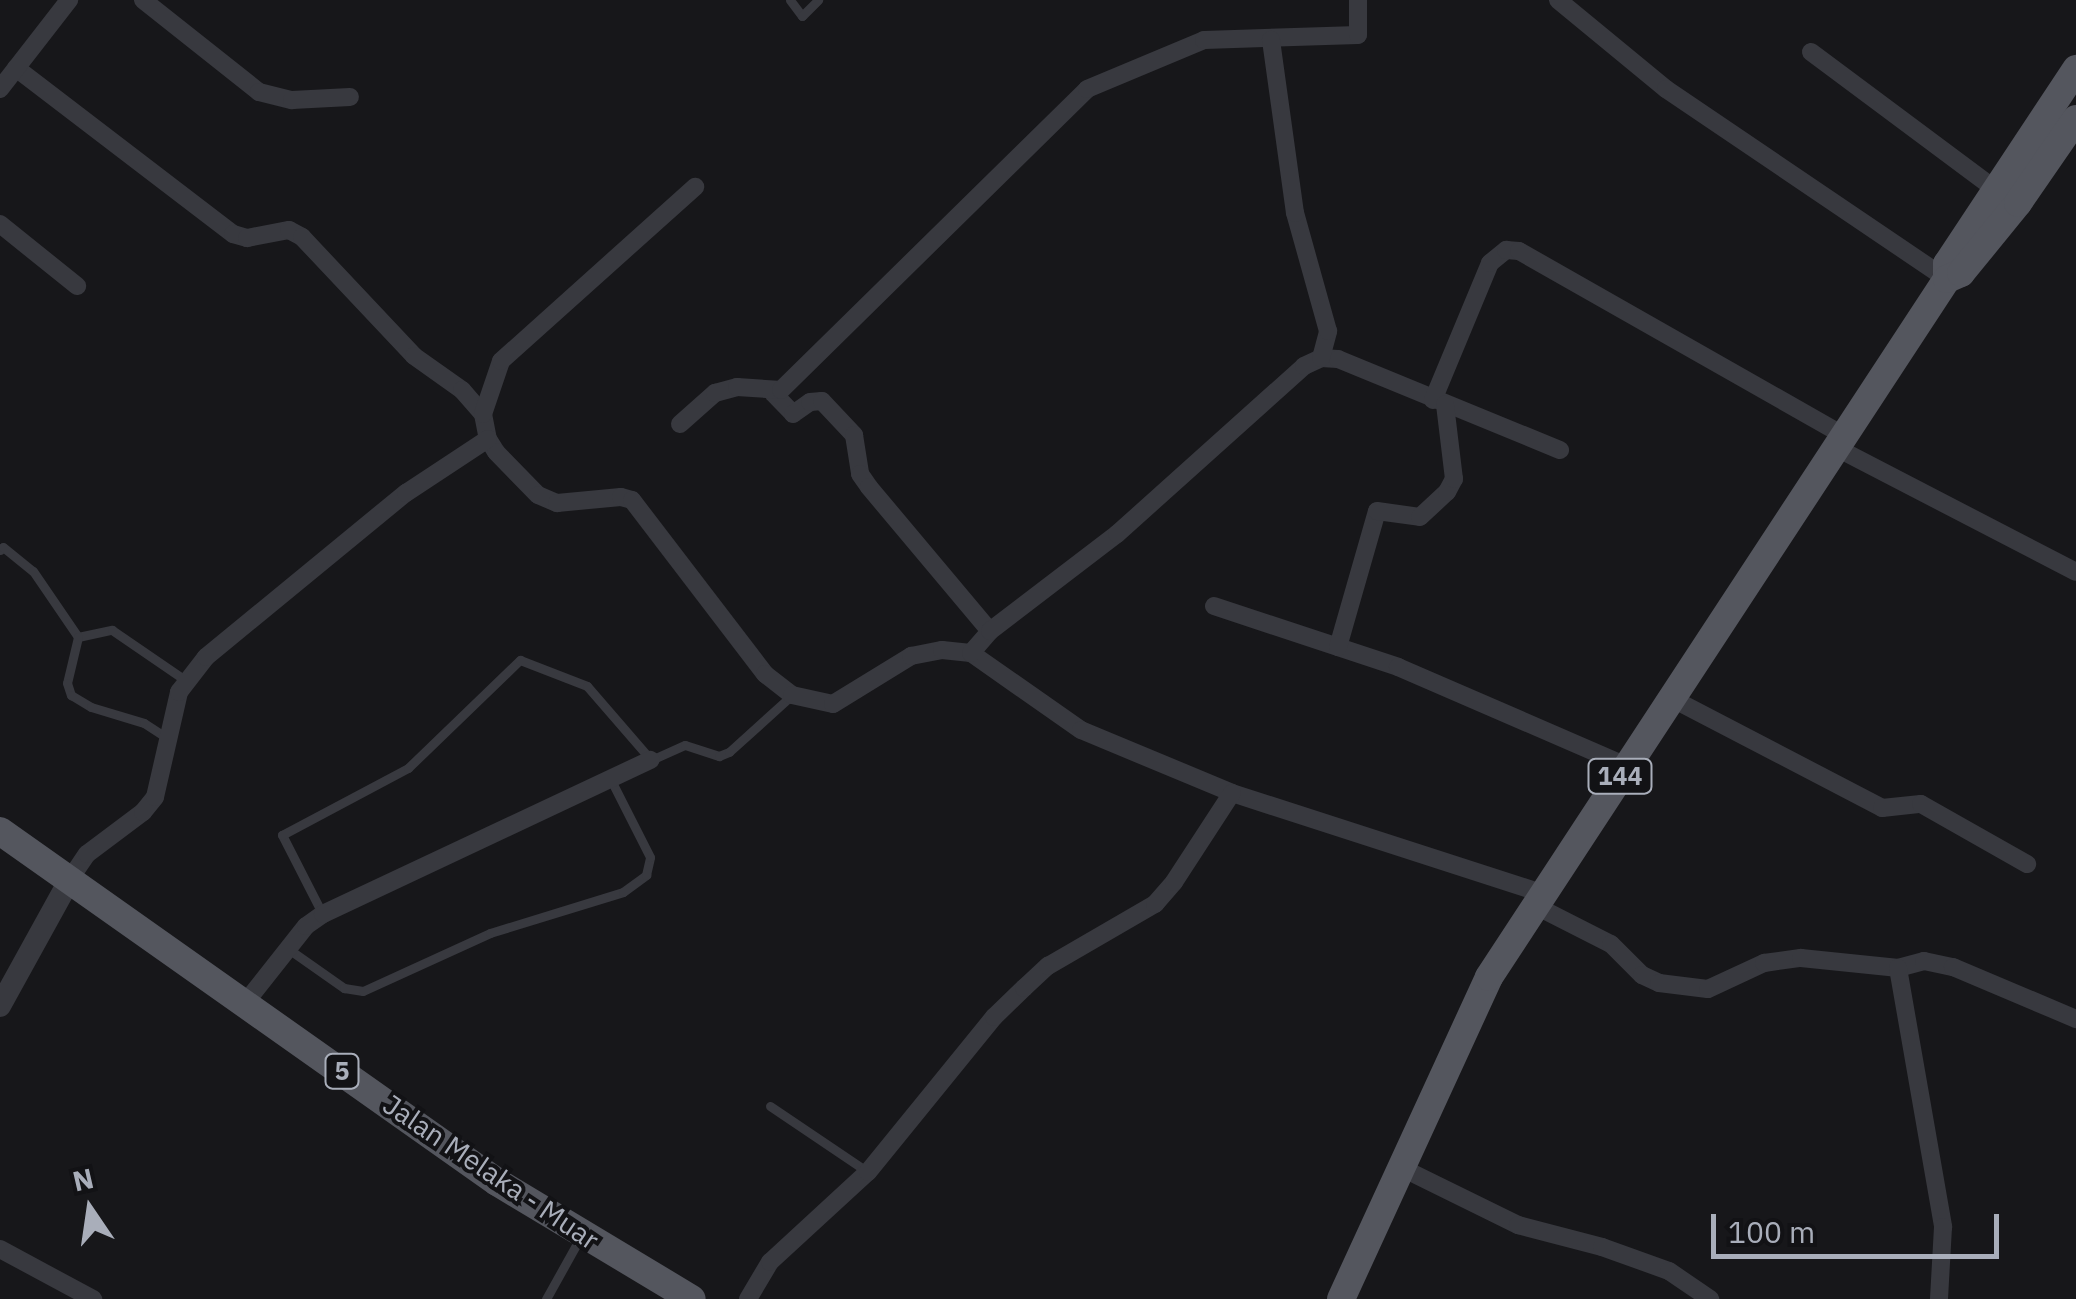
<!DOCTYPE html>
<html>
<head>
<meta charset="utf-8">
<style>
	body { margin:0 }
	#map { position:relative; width:2076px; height:1299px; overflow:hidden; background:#17171a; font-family:"IBM Plex Sans",sans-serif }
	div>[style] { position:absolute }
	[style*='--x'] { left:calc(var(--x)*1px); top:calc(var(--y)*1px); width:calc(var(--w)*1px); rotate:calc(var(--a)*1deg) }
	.service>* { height:9px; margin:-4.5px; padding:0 4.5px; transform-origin:4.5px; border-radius:4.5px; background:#38393f }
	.minor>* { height:18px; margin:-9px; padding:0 9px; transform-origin:9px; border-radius:9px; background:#38393f }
	.tertiary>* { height:22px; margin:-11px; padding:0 11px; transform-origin:11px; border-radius:11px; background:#38393f }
	.primary>* { height:28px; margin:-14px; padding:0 14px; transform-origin:14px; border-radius:14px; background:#54565e }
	span { translate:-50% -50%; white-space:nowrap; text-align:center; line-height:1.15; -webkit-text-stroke:8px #121215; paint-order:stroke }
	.shield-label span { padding:2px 8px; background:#121215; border:2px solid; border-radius:8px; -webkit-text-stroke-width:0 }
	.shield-label { font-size:25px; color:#a9aeba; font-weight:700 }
	.street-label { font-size:28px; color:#a9aeba }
	.north { position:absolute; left:40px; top:1159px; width:100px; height:100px; -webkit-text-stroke:8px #121215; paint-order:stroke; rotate:347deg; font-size:28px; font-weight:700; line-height:40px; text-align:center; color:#a9aeba }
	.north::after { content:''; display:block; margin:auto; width:35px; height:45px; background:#a9aeba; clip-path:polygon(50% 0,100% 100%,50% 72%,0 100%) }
	.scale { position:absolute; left:1711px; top:1214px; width:288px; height:45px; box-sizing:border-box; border:5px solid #a9aeba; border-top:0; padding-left:12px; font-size:30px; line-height:35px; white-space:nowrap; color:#a9aeba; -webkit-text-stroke:8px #121215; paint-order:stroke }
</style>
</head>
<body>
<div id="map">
	<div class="service">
		<div style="--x:790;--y:0;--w:20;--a:53"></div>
		<div style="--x:802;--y:16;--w:23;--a:-45"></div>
		<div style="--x:0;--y:550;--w:4;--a:-45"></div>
		<div style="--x:3;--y:547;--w:38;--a:39"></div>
		<div style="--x:33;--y:571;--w:80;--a:55.7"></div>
		<div style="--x:78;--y:637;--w:35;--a:-12"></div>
		<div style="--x:112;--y:630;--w:88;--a:34.4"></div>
		<div style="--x:78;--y:637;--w:47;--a:103.4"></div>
		<div style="--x:67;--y:683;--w:13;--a:72"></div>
		<div style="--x:71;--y:695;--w:23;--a:31"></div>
		<div style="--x:91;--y:707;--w:55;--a:16.8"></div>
		<div style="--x:144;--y:723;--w:27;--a:33"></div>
		<div style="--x:322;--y:913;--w:88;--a:-117.1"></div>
		<div style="--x:282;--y:835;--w:143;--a:-28"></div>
		<div style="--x:408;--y:768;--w:156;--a:-44"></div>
		<div style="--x:520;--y:660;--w:72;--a:21.2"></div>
		<div style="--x:587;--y:686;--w:98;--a:49.1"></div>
		<div style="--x:651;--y:760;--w:37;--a:-24"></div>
		<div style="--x:685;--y:745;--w:36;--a:18"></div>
		<div style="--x:719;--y:756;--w:11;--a:-22"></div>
		<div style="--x:729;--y:752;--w:85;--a:-42.1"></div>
		<div style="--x:287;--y:948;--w:70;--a:35.1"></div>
		<div style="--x:344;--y:988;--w:19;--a:9"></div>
		<div style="--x:363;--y:991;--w:140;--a:-24.5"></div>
		<div style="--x:490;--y:933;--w:139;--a:-17.1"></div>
		<div style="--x:623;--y:892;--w:29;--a:-36"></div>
		<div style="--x:646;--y:875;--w:18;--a:-77"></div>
		<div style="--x:650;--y:857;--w:86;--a:-116.9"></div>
		<div style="--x:770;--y:1106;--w:118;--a:34"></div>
		<div style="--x:546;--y:1299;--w:72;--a:-60.9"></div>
	</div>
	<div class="minor">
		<div style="--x:143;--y:0;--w:148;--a:38.4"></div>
		<div style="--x:259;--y:92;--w:34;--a:14"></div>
		<div style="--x:292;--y:100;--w:58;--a:-3"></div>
		<div style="--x:1558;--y:0;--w:140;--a:39.5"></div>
		<div style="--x:1666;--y:89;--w:339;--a:34.1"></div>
		<div style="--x:1811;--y:52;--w:231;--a:36.7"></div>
		<div style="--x:16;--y:68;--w:273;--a:37.4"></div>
		<div style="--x:233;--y:234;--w:15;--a:16"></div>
		<div style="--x:247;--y:238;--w:43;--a:-10.8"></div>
		<div style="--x:289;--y:230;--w:15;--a:28"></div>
		<div style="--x:302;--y:237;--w:163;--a:46.7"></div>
		<div style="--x:414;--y:356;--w:59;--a:35.3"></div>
		<div style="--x:462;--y:390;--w:32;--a:49"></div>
		<div style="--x:483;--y:414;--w:25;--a:79"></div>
		<div style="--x:488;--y:439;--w:15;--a:58"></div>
		<div style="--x:496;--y:452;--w:60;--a:45.7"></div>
		<div style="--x:538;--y:495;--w:21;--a:23"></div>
		<div style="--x:557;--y:503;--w:64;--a:-5.4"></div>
		<div style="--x:621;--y:497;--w:11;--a:15"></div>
		<div style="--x:632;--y:500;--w:219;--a:52.6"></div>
		<div style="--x:765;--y:674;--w:34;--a:38"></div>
		<div style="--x:792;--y:695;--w:42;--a:12.4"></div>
		<div style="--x:833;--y:704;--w:92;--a:-31.6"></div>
		<div style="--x:911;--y:656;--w:32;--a:-11"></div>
		<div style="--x:942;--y:650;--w:29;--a:6"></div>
		<div style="--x:971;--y:653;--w:134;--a:35"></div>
		<div style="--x:1081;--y:730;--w:164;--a:22.6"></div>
		<div style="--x:1232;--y:793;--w:326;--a:17.9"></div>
		<div style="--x:0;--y:89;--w:113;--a:-52.2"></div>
		<div style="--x:0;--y:224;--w:99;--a:38.8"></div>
		<div style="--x:1321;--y:358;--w:17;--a:3"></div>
		<div style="--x:1338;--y:359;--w:240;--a:22.3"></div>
		<div style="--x:773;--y:393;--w:29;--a:46"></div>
		<div style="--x:793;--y:414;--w:21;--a:-35"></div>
		<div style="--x:810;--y:402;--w:12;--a:-5"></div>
		<div style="--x:822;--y:401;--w:47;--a:46.7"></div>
		<div style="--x:854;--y:435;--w:39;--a:81"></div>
		<div style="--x:860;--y:474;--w:16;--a:55"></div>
		<div style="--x:869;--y:487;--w:188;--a:50"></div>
		<div style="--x:1433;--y:400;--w:148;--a:-67.4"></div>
		<div style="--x:1490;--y:263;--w:21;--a:-39"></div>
		<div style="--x:1506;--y:250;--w:13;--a:4"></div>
		<div style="--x:1519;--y:251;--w:373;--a:29.6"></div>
		<div style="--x:483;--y:414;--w:56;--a:-71.2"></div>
		<div style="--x:501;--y:361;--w:261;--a:-41.9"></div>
		<div style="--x:680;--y:424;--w:47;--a:-41.5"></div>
		<div style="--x:715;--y:393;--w:23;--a:-15"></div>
		<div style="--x:737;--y:387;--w:44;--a:3.9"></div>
		<div style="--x:781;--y:390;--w:429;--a:-44.5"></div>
		<div style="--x:1087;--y:89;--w:127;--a:-22.7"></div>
		<div style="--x:1204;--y:40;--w:154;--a:-1.9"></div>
		<div style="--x:1358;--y:35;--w:35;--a:-90"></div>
		<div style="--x:1835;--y:447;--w:271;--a:27.4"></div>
		<div style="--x:1214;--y:606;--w:194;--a:18.3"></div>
		<div style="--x:1398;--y:667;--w:249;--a:23.4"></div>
		<div style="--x:1338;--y:647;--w:141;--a:-74"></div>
		<div style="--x:1377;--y:511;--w:43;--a:7.9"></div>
		<div style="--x:1420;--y:517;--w:37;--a:-43"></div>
		<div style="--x:1447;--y:492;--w:15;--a:-62"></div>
		<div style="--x:1454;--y:479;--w:75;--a:-96.9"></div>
		<div style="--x:971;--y:653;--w:29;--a:-49"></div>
		<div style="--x:990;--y:631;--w:160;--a:-37.4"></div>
		<div style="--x:1117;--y:534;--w:251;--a:-41.9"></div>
		<div style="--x:1304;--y:366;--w:19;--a:-25"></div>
		<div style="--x:1321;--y:358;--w:28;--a:-75"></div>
		<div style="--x:1328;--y:331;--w:123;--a:-105.6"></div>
		<div style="--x:1295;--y:213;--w:175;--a:-97.9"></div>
		<div style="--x:1673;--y:699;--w:236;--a:27.5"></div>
		<div style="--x:1882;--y:808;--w:39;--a:-6"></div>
		<div style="--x:1921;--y:804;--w:122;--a:29.5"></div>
		<div style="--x:70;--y:879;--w:30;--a:-56"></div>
		<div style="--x:87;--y:854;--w:70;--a:-36.9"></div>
		<div style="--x:143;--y:812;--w:19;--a:-51"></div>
		<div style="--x:155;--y:797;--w:108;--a:-77.1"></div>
		<div style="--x:179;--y:692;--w:44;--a:-52.4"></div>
		<div style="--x:206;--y:657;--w:259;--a:-39.4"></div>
		<div style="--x:406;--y:493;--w:98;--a:-33.4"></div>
		<div style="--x:1534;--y:905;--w:86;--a:26.9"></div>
		<div style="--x:1611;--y:944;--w:44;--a:45"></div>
		<div style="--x:1642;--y:975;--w:19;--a:25"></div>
		<div style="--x:1659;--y:983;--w:49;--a:7"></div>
		<div style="--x:1708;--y:989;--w:62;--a:-24.9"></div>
		<div style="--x:1764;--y:963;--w:37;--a:-8"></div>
		<div style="--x:1801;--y:958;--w:98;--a:5.9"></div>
		<div style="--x:1898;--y:968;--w:27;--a:-15"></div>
		<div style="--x:1924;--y:961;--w:30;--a:12"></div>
		<div style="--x:1953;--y:967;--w:134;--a:22.9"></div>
		<div style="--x:1898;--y:968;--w:263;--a:80.1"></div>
		<div style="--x:1943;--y:1227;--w:72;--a:93.2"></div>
		<div style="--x:245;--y:1003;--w:98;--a:-51.6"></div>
		<div style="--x:306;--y:926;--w:21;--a:-35"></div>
		<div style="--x:323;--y:914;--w:362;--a:-25.2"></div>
		<div style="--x:1398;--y:1166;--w:134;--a:26.2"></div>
		<div style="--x:1518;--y:1225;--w:87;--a:14.7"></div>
		<div style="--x:1602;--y:1247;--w:71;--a:19.7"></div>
		<div style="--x:1669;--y:1271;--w:50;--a:34.3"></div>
		<div style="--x:0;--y:1249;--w:106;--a:28.3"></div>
		<div style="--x:748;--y:1299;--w:43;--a:-59.3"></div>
		<div style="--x:770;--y:1262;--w:133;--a:-42.6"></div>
		<div style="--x:868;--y:1172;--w:200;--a:-50.9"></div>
		<div style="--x:994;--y:1017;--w:42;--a:-44"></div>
		<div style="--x:1024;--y:988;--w:33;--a:-43"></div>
		<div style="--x:1048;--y:966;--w:124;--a:-30.1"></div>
		<div style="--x:1155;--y:904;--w:29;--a:-49"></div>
		<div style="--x:1174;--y:882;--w:106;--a:-56.9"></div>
	</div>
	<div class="tertiary">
		<div style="--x:0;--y:1006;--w:145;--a:-61.1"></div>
	</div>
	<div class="primary">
		<div style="--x:1947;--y:277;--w:13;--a:-90"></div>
		<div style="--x:1947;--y:264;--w:234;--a:-56.5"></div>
		<div style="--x:0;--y:831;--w:608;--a:35.23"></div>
		<div style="--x:497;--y:1182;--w:227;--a:31"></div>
		<div style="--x:1341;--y:1299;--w:354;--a:-65.3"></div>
		<div style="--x:1489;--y:977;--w:835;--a:-56.73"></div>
		<div style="--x:1947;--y:279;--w:15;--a:-23"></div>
		<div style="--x:1961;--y:273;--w:90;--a:-50.8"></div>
		<div style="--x:2018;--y:203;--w:102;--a:-55.4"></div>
	</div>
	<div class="shield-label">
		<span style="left:1620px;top:776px">144</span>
		<span style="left:342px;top:1071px">5</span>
	</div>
	<div class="street-label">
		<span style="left:491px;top:1172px;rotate:34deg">Jalan Melaka - Muar</span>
	</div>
	<div class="north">N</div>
	<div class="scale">100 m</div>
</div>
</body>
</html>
